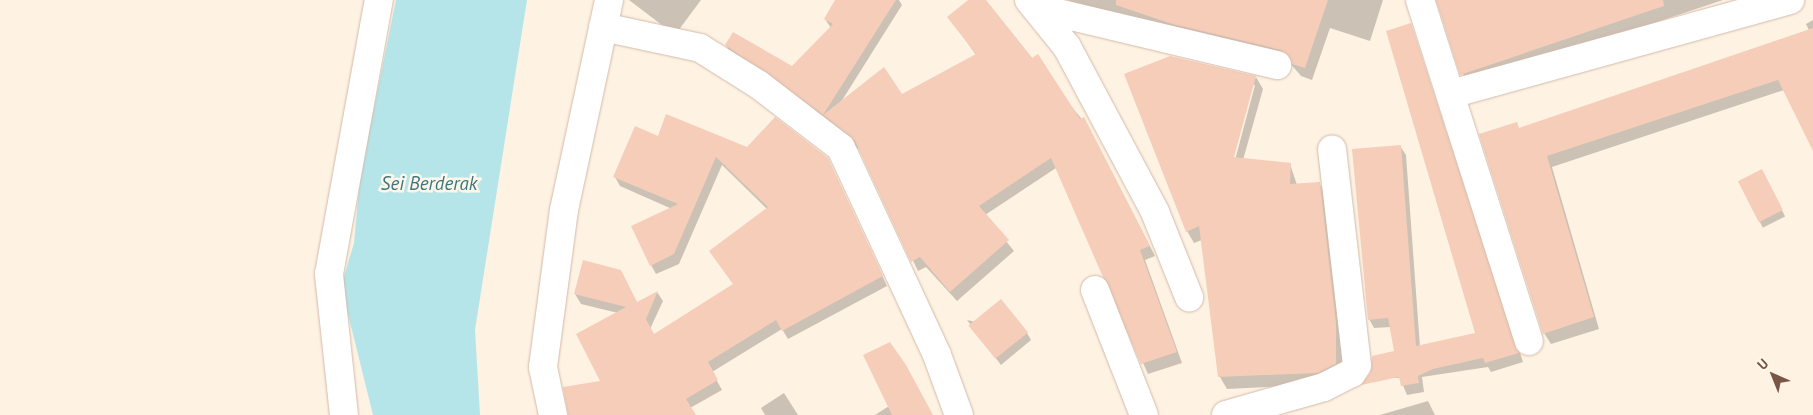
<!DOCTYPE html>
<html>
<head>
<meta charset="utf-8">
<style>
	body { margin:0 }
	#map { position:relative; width:1813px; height:415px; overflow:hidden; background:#fef2e2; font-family:"PT Sans",sans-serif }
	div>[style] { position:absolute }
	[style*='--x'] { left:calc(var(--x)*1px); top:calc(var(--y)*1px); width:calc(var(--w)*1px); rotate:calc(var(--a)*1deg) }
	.water>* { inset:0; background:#b5e5e9 }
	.shadow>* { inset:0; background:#0003; transform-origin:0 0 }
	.building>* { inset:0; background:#f5cdb8; transform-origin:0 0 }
	.roads { filter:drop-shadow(0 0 1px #d2baab) drop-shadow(0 0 1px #d2baab) }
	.minor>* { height:28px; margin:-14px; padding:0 14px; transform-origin:14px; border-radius:14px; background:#fff }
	span { translate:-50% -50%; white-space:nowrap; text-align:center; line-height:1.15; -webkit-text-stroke:5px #fff6ea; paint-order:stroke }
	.water-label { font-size:19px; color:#3a777e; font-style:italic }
	.north { position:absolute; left:1748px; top:350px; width:50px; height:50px; -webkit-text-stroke:4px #fff6ea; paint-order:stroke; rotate:316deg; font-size:14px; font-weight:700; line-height:20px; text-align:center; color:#785547 }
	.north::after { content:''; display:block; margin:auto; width:18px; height:22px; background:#785547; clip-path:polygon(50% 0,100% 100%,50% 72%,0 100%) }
</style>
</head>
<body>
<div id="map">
	<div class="water">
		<div style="clip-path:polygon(396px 0,527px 0,475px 330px,480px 415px,373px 415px,346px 306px,343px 280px,354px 243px,360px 177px)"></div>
	</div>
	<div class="shadow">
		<div style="clip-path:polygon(629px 0,701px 0,675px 35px)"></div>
		<div style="clip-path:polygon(837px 0,899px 0,902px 5px,841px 102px,902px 96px,976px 55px,949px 17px,970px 0,985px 0,1089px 128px,1155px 256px,1145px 260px,1182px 363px,1148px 374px,1056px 168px,985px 215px,1014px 251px,957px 301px,926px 267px,918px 271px,860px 150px,782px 87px,792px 68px,831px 28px,825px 19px)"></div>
		<div style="clip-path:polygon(1067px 0,1383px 0,1370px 41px,1330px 28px,1312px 80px,1301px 76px,1289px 62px,1180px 36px)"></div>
		<div style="clip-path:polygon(1436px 0,1723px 0,1467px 85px)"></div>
		<div style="clip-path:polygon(1813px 20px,1813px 148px,1784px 90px,1552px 167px,1599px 329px,1551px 344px,1544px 333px,1520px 129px,1809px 30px,1806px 24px)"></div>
		<div style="clip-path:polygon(1410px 24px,1523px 362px,1491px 372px,1488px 367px,1422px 377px,1424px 392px,1407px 395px,1400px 378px,1387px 378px,1396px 352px,1391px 327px,1374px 328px,1369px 319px,1400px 146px,1406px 155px,1420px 347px,1477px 334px)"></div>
		<div style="clip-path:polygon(726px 45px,766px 59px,761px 73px,732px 55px)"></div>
		<div style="clip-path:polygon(evenodd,1256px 77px,1263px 89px,1243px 160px,1290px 164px,1297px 185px,1319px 183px,1326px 195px,1343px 335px,1342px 376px,1325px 384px,1227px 389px,1220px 377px,1202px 240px,1194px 243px,1187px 231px,1256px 77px,1253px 85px,1255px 85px,1234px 164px,1231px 163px,1253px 85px)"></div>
		<div style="clip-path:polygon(658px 137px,827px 159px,887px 286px,788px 339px,782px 329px,712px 372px,722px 390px,690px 408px,695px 415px,569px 415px,602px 382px,618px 313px,581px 304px,575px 294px,637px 303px,657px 292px,663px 301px,650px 329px,654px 336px,734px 285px,710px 251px,767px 209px,722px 165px,679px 264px,656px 274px,651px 265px,672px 209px,620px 186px,615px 177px)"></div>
		<div style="left:1762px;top:171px;width:51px;height:25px;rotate:63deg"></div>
		<div style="clip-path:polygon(967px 320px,1027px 333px,1031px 340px,1001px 365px)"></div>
		<div style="clip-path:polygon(784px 393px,798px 415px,765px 415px,761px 408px)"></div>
		<div style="clip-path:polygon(1428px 401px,1435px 415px,1380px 415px)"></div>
		<div style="clip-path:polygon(889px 406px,932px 415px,875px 415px)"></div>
	</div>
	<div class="building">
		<div style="clip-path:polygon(835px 0,896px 0,823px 115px,725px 45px,733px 32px,792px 66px,833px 24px,824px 19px)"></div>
		<div style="clip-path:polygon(968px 0,986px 0,1032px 58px,1038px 54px,1080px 119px,1084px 117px,1150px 246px,1140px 250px,1177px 352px,1141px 364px,1051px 158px,979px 206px,1009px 240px,950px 292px,920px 257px,911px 262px,855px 141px,823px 115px,884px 67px,902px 94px,976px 54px,947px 17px)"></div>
		<div style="clip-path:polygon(1116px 0,1328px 0,1305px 68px,1292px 64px,1281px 50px,1172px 24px,1116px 5px)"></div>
		<div style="clip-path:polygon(1436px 0,1663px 0,1664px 6px,1460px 75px)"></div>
		<div style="clip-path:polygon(1411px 23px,1519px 353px,1485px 363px,1483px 358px,1433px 369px,1418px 376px,1419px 383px,1401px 386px,1399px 377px,1361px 385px,1370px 373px,1372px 356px,1394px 351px,1388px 318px,1368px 320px,1352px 149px,1401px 145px,1416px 346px,1475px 333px,1386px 31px)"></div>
		<div style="clip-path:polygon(1813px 28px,1813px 151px,1778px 80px,1547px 156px,1594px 317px,1543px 334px,1479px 134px,1517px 122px,1519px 128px)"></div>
		<div style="clip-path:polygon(1170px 56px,1256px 76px,1234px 157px,1291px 163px,1290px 184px,1320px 182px,1336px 322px,1336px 364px,1318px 373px,1218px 377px,1199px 226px,1186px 232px,1124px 74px)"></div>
		<div style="clip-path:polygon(666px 114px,747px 147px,775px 117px,828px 158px,883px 276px,782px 331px,776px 320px,708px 362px,718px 380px,686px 399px,696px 415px,568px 415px,563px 387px,600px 381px,576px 334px,626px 307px,574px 294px,583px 260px,621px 270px,637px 302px,658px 291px,646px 319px,654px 334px,733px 284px,709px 251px,768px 207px,716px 157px,674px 254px,650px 266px,631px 226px,678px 204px,613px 177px,635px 126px,658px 136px)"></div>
		<div style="left:1762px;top:169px;width:46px;height:27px;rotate:63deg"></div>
		<div style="left:1001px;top:299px;width:43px;height:42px;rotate:51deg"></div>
		<div style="clip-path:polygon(890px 342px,906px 365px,933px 415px,892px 415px,863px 355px)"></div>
	</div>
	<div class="roads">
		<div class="minor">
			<div style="--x:1029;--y:0;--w:60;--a:51"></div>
			<div style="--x:1067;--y:47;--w:187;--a:61.9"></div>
			<div style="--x:1155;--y:212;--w:92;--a:68.2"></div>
			<div style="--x:1420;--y:0;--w:358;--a:72.3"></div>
			<div style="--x:1037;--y:8;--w:247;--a:13.4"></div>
			<div style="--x:603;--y:27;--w:99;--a:12.2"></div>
			<div style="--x:700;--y:48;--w:70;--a:32.1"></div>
			<div style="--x:759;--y:85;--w:103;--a:37.5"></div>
			<div style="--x:841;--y:148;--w:228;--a:65.1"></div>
			<div style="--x:937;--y:355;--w:64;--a:69.9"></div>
			<div style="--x:1451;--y:94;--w:352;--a:-15.5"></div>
			<div style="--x:1095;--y:290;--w:134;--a:68.6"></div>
			<div style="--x:344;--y:415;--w:142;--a:-96.1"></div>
			<div style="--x:329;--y:274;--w:279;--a:-79.7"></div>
			<div style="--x:553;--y:415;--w:49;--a:-101.8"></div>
			<div style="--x:543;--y:367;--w:158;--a:-82.4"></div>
			<div style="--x:564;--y:210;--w:215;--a:-77.9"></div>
			<div style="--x:1226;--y:415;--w:102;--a:-15.9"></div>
			<div style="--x:1324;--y:387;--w:31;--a:-27"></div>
			<div style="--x:1352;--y:373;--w:9;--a:-58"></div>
			<div style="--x:1357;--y:365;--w:217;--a:-96.6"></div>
		</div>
	</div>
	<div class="water-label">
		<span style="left:429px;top:184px">Sei Berderak</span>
	</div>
	<div class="north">U</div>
</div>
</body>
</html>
